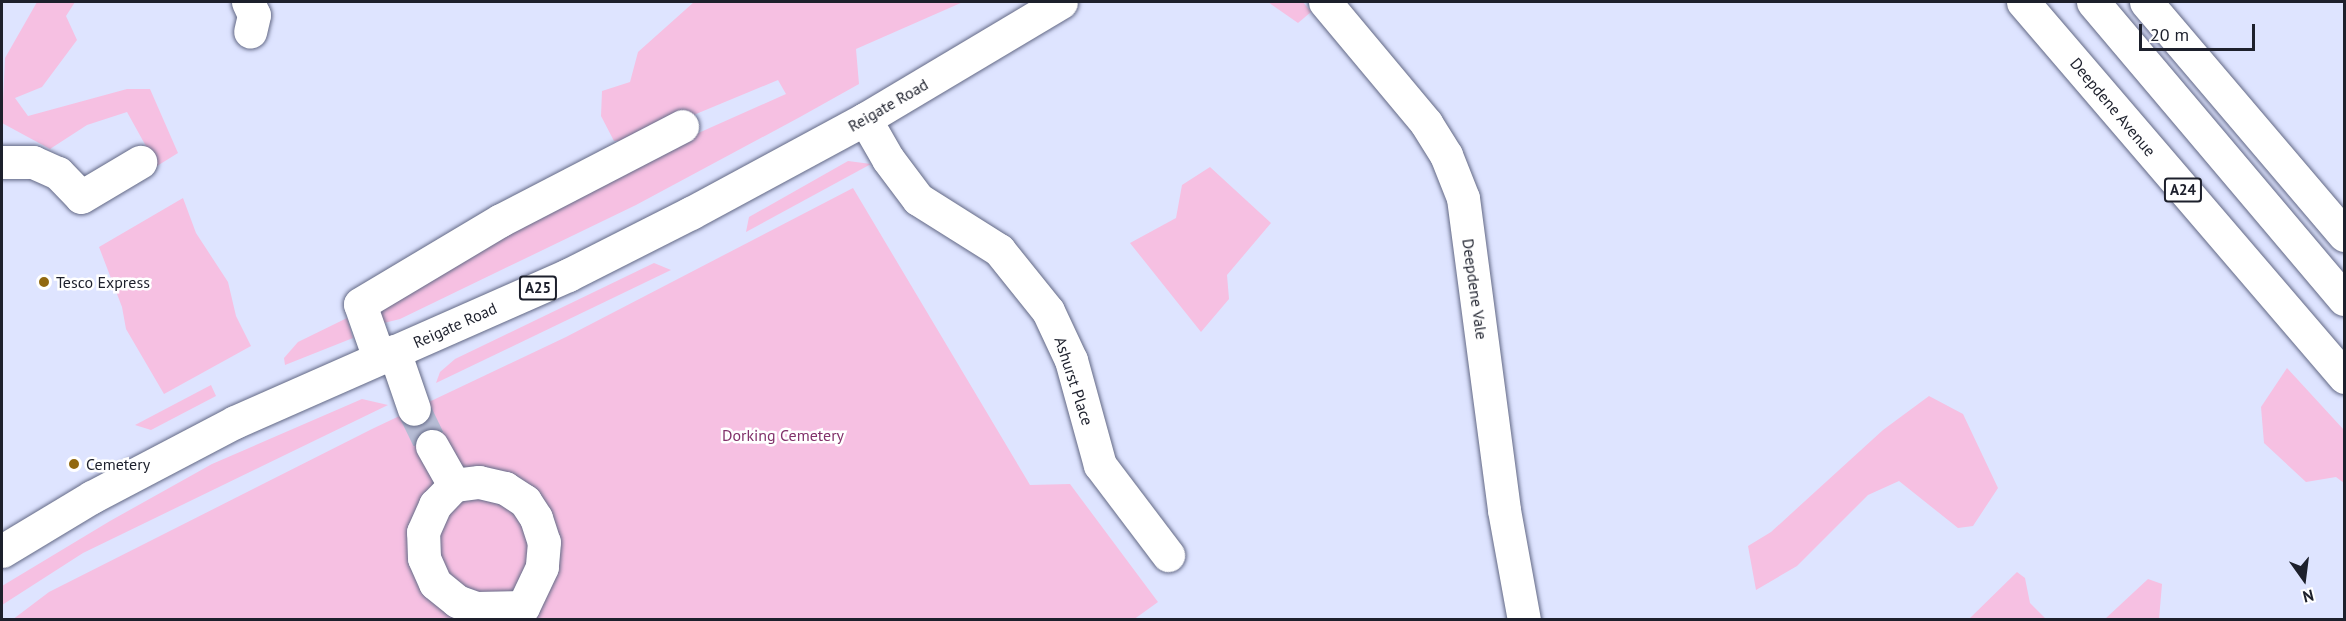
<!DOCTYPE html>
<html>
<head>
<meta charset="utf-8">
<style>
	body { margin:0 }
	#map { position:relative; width:2346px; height:621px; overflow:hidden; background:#dee4ff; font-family:"PT Sans",sans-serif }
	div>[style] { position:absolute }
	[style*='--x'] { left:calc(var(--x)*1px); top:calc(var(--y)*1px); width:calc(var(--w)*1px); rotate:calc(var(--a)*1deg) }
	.green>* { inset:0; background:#f6c0e2 }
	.minor-tunnel>* { height:33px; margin-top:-16.5px; transform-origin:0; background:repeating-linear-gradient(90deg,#b7bdd5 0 33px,transparent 0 49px) }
	.roads { filter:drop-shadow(0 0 2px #626885) drop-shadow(0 0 2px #626885) }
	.minor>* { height:33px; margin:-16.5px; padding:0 16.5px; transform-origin:16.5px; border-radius:16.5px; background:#fff }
	.major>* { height:33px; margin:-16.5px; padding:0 16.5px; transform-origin:16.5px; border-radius:16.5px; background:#fff }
	.highway>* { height:33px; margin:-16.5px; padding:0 16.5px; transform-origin:16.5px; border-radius:16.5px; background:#fff }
	.dots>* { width:16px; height:16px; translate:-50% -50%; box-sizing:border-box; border:3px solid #fff; border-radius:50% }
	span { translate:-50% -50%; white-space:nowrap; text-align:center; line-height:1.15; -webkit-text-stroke:5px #fff; paint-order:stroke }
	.shield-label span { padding:2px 4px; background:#fff; border:2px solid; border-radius:4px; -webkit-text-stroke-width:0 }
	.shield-label { font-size:15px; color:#1d202c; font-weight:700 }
	.street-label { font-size:16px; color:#1d202c }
	.poi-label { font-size:16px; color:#1d202c }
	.left { translate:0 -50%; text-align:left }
	.park-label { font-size:16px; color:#82326b }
	.frame { position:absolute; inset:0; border:3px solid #1d202c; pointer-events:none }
	.north { position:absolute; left:2274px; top:549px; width:60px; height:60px; -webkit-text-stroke:4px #fff; paint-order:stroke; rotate:166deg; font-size:16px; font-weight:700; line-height:24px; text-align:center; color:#1d202c }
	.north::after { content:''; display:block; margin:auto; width:21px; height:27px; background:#1d202c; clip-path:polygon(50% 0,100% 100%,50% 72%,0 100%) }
	.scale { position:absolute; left:2139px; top:24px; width:116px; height:27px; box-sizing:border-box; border:3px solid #1d202c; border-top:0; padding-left:8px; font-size:18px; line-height:21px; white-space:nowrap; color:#1d202c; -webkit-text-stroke:4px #fff; paint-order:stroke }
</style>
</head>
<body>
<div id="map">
	<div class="green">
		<div style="clip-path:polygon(37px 2px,75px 2px,66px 16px,77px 40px,42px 87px,15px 98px,28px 116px,127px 89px,150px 89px,178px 153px,157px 166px,127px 112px,87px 125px,50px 149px,2px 123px,5px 58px)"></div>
		<div style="clip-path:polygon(694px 2px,963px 2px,856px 49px,859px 84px,800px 117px,636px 205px,400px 319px,380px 324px,379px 301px,640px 159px,786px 94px,778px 80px,631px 141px,614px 141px,601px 116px,602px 91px,630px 82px,638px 52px)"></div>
		<div style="clip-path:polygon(1268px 2px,1303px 2px,1311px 12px,1298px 23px)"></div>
		<div style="clip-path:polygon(848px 161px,871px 164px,746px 232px,749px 217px)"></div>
		<div style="clip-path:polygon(1210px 167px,1271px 223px,1227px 275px,1229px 299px,1201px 332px,1130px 243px,1176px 218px,1182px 185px)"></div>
		<div style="clip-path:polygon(853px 188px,1030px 485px,1070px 484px,1158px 602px,1133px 620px,12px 620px,49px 592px,372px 429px,566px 337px)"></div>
		<div style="clip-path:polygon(183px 198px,196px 233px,228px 282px,236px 316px,251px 346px,164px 394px,126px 329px,122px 307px,99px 247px)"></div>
		<div style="clip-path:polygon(654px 263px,671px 270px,436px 383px,440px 372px,455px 359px)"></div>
		<div style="clip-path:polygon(347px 318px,353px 338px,285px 365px,284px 358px,298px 342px)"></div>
		<div style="clip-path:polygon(2287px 368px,2344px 430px,2344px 483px,2336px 477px,2306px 482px,2264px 443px,2261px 407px)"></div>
		<div style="clip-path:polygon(211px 385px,216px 396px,151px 430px,135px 425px)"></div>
		<div style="clip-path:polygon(1929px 396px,1963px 414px,1998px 488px,1973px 526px,1958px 528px,1899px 481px,1868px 495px,1797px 566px,1756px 590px,1748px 546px,1771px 532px,1883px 430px)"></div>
		<div style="clip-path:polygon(362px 399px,388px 405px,83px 553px,2px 605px,2px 586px,110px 521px,212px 464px)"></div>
		<div style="clip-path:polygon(2017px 572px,2025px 578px,2030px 603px,2046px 619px,1969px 619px)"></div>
		<div style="clip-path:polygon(2148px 579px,2162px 584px,2159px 619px,2105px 619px)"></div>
	</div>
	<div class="minor-tunnel">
		<div style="--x:414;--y:409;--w:41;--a:64.1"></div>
	</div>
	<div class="roads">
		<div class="minor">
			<div style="--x:248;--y:2;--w:14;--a:65"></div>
			<div style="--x:254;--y:15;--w:17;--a:103"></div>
			<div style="--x:1325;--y:2;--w:158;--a:50.1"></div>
			<div style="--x:1426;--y:123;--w:38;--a:58"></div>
			<div style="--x:1446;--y:155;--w:46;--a:68.4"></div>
			<div style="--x:1463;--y:198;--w:315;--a:82.5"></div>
			<div style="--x:1504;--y:510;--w:112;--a:79.7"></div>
			<div style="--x:2146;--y:2;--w:306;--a:49.6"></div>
			<div style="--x:865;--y:119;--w:46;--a:60.1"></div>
			<div style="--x:888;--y:159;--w:50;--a:53.1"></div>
			<div style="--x:918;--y:199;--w:96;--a:32.2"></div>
			<div style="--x:999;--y:250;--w:78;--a:51.2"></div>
			<div style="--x:1048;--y:311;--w:54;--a:64.9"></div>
			<div style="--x:1071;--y:360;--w:109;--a:74.6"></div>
			<div style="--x:1100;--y:465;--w:113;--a:52.9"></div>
			<div style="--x:2;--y:162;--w:31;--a:0"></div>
			<div style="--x:33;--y:162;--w:27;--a:24"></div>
			<div style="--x:58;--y:173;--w:33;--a:46"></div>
			<div style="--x:81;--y:197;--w:69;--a:-30.7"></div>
			<div style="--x:394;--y:351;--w:61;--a:71"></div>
			<div style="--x:379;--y:358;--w:57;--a:-109.4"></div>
			<div style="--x:360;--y:304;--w:164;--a:-30.8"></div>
			<div style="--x:501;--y:220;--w:204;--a:-27.4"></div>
			<div style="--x:432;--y:446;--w:45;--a:60.6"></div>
			<div style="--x:454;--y:485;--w:25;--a:-7"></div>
			<div style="--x:479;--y:482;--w:27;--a:13"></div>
			<div style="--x:505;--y:488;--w:24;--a:33"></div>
			<div style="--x:525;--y:501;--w:20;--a:57"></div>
			<div style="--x:536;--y:518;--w:25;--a:72"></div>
			<div style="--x:544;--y:542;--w:25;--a:95"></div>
			<div style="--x:542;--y:567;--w:44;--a:115.4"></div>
			<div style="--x:523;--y:607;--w:47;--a:178.8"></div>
			<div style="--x:476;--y:608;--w:20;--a:-160"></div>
			<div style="--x:457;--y:601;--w:28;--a:-141"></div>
			<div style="--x:435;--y:583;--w:27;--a:-114"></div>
			<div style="--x:424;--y:558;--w:26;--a:-92"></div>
			<div style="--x:423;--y:532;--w:30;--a:-66"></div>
			<div style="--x:435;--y:505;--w:28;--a:-46"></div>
		</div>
		<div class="major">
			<div style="--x:2;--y:551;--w:105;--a:-31"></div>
			<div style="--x:92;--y:497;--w:161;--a:-27.7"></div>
			<div style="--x:235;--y:422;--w:364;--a:-23.8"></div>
			<div style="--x:568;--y:275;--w:138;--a:-26.8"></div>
			<div style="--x:691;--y:213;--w:198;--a:-28.4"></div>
			<div style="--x:865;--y:119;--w:228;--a:-30.8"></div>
		</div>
		<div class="highway">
			<div style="--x:2023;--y:2;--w:494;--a:49.4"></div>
			<div style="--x:2093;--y:2;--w:389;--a:49.8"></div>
		</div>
	</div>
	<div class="dots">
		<div style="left:44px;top:282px;background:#916810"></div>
		<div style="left:74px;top:464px;background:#916810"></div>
	</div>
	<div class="shield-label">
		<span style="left:2183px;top:190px">A24</span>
		<span style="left:538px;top:288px">A25</span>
	</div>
	<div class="street-label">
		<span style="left:888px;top:105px;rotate:-30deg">Reigate Road</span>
		<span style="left:2113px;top:107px;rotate:50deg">Deepdene Avenue</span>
		<span style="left:1475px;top:289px;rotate:82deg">Deepdene Vale</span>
		<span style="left:455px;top:325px;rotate:-24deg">Reigate Road</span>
		<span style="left:1074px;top:381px;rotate:72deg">Ashurst Place</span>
	</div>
	<div class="poi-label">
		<span class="left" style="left:56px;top:282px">Tesco Express</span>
		<span class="left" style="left:86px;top:464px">Cemetery</span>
	</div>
	<div class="park-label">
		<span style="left:783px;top:435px">Dorking Cemetery</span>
	</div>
	<div class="frame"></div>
	<div class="north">N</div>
	<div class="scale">20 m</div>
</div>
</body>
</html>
